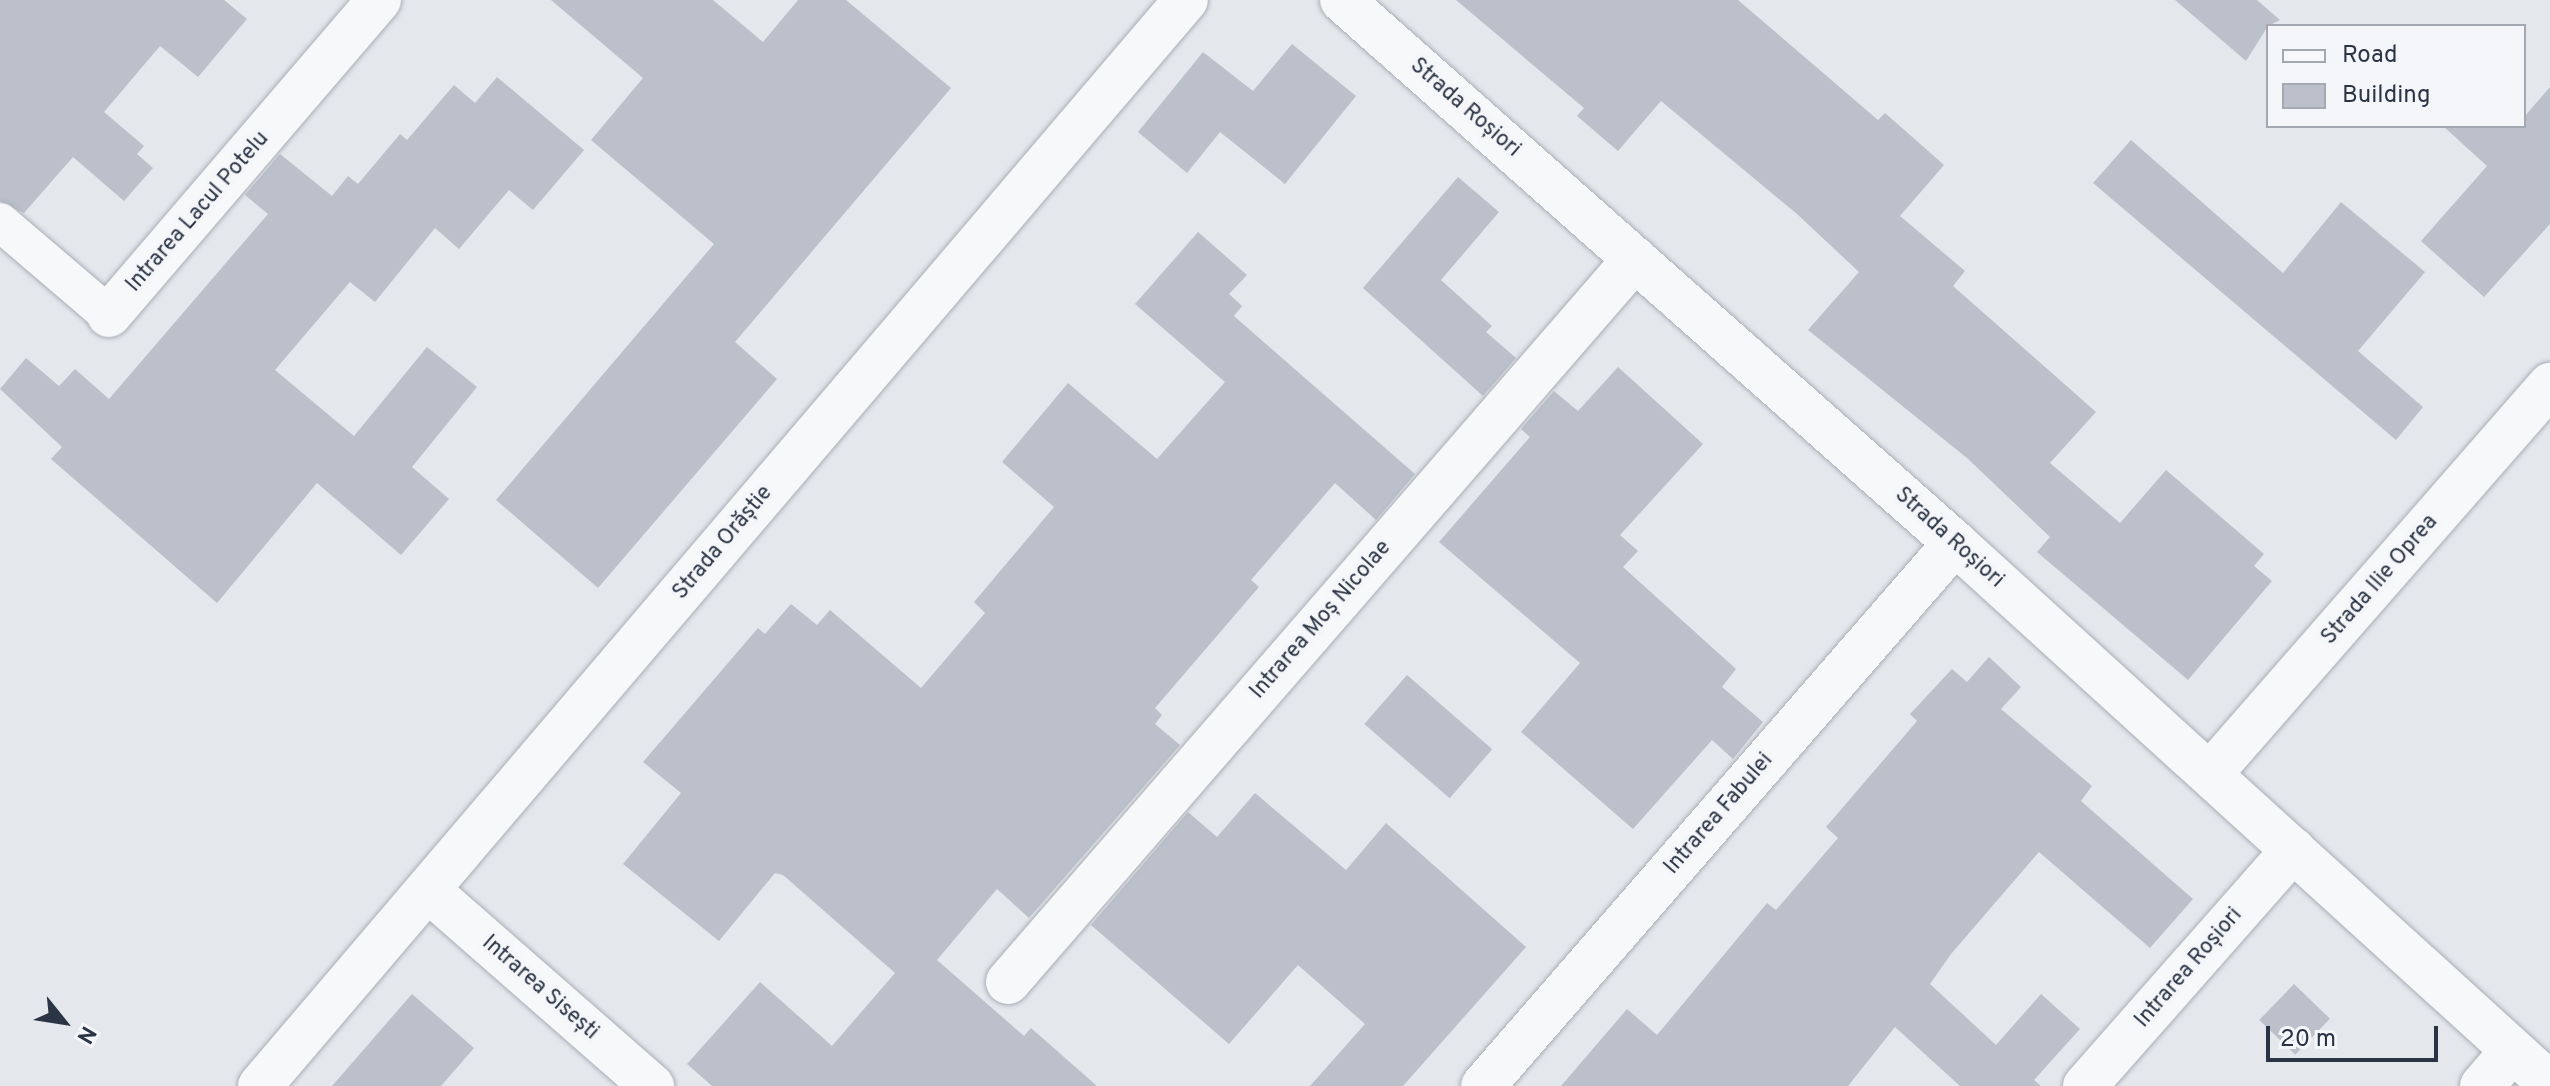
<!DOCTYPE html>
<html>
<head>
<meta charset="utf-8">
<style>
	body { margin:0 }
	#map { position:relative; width:2550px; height:1086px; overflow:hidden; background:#e4e7ec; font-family:Overpass,sans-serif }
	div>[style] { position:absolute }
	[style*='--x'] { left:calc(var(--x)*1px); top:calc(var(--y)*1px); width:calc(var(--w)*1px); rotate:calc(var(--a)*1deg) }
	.building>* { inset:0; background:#bbc0ca; transform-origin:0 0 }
	.roads { filter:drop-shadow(0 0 2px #a9aeb7) drop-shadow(0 0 2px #a9aeb7) }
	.pedestrian>* { height:38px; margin:-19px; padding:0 19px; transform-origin:19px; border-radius:19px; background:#f7f8fa }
	.minor>* { height:44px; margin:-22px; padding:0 22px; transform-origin:22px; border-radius:22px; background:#f7f8fa }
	span { translate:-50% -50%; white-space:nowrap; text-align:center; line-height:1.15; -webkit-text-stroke:8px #f4f6f9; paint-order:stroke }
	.street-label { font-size:22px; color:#2b3445 }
	.legend { position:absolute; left:2266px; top:24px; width:260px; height:104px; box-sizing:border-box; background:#f4f6f9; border:2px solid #a4a8b1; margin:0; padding:10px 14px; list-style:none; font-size:24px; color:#2b3445 }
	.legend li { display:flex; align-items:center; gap:16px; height:40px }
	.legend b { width:40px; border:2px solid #a4a8b1 }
	.north { position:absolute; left:24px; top:982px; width:80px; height:80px; -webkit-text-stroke:6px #f4f6f9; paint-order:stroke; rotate:120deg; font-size:22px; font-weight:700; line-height:32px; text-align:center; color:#2b3445 }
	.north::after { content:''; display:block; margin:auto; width:28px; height:36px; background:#2b3445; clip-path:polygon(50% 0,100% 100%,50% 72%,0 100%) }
	.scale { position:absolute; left:2266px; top:1026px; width:172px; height:36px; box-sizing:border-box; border:4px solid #2b3445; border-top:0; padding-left:10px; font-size:24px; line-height:28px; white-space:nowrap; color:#2b3445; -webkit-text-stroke:6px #f4f6f9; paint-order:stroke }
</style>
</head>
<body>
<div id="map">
	<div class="building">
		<div style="clip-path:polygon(0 0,224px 0,247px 19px,198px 77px,160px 46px,104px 112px,144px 146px,137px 154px,153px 168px,124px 201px,73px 157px,24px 213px,0 201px)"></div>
		<div style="clip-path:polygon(551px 0,713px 0,763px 42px,798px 0,846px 0,951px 88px,735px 342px,777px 379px,598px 588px,496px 500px,714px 244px,591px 140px,643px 78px)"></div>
		<div style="clip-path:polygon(1456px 0,1738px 0,1878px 120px,1885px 113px,1944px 165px,1900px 216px,1965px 271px,1953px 286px,2096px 412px,2050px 463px,2120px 523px,2166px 470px,2264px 554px,2254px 566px,2272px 581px,2188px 680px,2037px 552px,2050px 537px,1967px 458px,1808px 330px,1859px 272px,1797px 214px,1661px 101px,1618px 151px,1577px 116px,1584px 108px)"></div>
		<div style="clip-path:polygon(2175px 0,2257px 0,2280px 20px,2268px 26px,2246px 61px)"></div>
		<div style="clip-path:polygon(1292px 44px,1356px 96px,1285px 184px,1220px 132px,1187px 173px,1138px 132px,1203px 52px,1253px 91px)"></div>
		<div style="clip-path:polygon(497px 77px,584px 150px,533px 210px,509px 190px,459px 249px,435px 228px,375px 302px,350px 282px,275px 370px,354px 436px,427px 347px,477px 387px,412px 467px,449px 499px,401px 555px,317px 483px,217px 603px,51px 459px,62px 447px,0 389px,26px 358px,59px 386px,75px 369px,109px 399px,268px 214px,245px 195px,280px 154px,332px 196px,348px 176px,358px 184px,400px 134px,407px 140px,454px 85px,475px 103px)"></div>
		<div style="clip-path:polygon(2550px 87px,2550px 224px,2484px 297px,2421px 241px,2487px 166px,2443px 126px,2524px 126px,2524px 117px)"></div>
		<div style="clip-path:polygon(2131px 140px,2283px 273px,2341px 202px,2425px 272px,2358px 351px,2423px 407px,2396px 440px,2093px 183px)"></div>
		<div style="clip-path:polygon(1458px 177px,1499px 212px,1441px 280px,1492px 326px,1486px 332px,1516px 358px,1483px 396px,1363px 288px)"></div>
		<div style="clip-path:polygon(1198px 232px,1247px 275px,1229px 294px,1242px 306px,1234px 316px,1415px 474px,1376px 520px,1335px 483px,1251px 580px,1259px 587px,1155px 708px,1162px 715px,1155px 724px,1180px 745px,1029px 918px,997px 889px,937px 960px,1024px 1036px,1031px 1028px,1097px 1086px,712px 1086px,687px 1064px,760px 982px,832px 1046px,895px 973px,783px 875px,775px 873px,719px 941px,623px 864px,681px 793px,643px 762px,758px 628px,765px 634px,791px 604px,817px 625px,830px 610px,921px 688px,985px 613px,974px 602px,1054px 507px,1002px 462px,1068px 383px,1157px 459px,1225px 382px,1135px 304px)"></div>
		<div style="clip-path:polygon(1618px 367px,1703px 444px,1620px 535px,1638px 551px,1623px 567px,1736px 669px,1722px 687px,1763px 722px,1733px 759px,1712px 740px,1633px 829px,1521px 732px,1580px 663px,1439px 542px,1530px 437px,1521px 429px,1554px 391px,1578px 411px)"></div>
		<div style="clip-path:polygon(1989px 657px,2021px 687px,2001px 709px,2092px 786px,2081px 801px,2193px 899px,2150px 948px,2039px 852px,1951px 954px,1930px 984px,1996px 1045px,2041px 994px,2080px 1029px,2034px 1080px,2041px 1086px,1960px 1086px,1895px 1027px,1848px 1086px,1561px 1086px,1627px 1009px,1657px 1035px,1767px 903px,1776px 910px,1838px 838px,1826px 827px,1917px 721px,1910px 714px,1952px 669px,1967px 682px)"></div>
		<div style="left:1407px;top:675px;width:113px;height:65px;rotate:41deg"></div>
		<div style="clip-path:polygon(1255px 793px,1346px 870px,1386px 823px,1526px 947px,1403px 1086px,1310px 1086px,1365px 1024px,1298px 965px,1229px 1044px,1091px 925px,1188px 812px,1217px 837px)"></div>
		<div style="left:2294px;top:984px;width:50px;height:50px;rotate:44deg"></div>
		<div style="clip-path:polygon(412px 994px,474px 1048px,441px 1086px,332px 1086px)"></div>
	</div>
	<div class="roads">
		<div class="pedestrian">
			<div style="--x:0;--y:222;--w:143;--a:40.5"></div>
		</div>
		<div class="minor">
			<div style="--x:1342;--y:0;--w:819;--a:41.53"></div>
			<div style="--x:1955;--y:543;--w:804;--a:42.28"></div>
			<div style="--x:109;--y:315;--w:415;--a:-49.4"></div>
			<div style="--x:2210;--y:774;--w:517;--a:-48.85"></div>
			<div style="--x:428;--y:890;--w:298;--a:41.2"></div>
			<div style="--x:1008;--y:982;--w:957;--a:-49.07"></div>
			<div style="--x:260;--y:1086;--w:1427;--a:-49.55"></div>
			<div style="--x:1483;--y:1086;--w:719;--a:-49"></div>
			<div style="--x:2085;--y:1086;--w:315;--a:-48.6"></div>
			<div style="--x:2482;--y:1086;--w:46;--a:-49.4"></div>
		</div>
	</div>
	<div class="street-label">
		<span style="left:1465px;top:108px;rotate:41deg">Strada Roșiori</span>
		<span style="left:198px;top:212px;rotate:-49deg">Intrarea Lacul Potelu</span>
		<span style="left:1949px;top:538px;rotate:42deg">Strada Roșiori</span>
		<span style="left:723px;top:543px;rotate:-50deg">Strada Orăștie</span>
		<span style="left:2380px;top:580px;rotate:-49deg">Strada Ilie Oprea</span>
		<span style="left:1321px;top:620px;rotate:-49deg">Intrarea Moș Nicolae</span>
		<span style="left:1719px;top:814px;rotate:-49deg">Intrarea Fabulei</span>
		<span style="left:2189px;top:968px;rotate:-49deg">Intrarea Roșiori</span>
		<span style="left:540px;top:988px;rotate:41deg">Intrarea Sisești</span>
	</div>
	<ul class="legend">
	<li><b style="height:10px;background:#f7f8fa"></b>Road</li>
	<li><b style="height:22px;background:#bbc0ca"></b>Building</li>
	</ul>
	<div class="north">N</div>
	<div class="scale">20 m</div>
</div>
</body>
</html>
